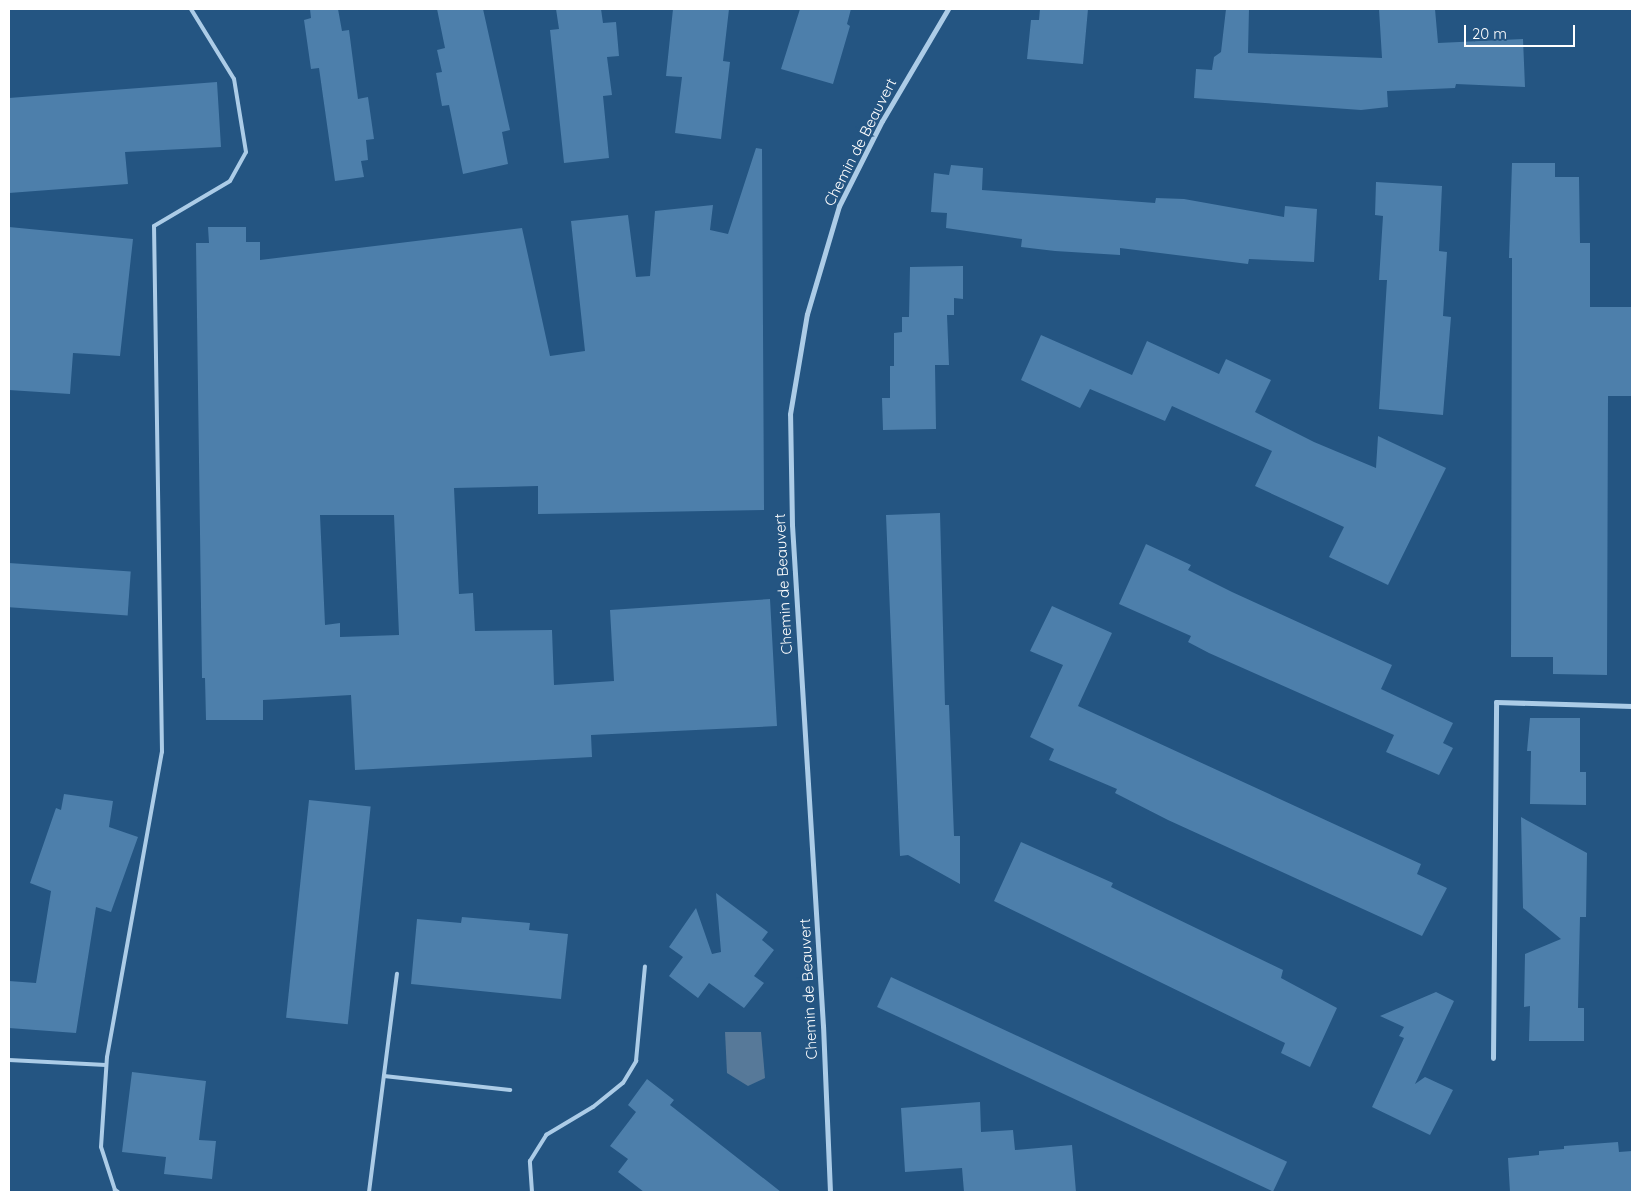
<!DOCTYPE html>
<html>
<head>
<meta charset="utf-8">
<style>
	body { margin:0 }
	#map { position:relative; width:1641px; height:1201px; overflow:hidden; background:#245582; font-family:Quicksand,sans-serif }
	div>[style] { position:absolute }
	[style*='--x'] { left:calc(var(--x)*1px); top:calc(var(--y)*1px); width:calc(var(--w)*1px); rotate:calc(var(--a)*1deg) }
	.water>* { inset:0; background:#577999 }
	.building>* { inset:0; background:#4d7fab; transform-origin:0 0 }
	.lane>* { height:4px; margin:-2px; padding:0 2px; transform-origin:2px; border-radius:2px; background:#accce7 }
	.street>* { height:5px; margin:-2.5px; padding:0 2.5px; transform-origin:2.5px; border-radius:2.5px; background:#accce7 }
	span { translate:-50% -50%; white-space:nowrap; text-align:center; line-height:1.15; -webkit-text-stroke:4px #245582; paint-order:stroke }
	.street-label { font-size:15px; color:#fff }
	.frame { position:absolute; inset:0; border:10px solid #fff; pointer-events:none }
	.scale { position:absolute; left:1464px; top:25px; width:111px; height:22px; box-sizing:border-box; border:2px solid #fff; border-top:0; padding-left:6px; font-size:15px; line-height:18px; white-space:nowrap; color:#fff; -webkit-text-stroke:4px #245582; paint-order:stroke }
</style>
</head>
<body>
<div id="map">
	<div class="water">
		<div style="clip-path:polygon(725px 1032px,761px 1032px,765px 1078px,748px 1086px,727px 1073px)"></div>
	</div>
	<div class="building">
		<div style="clip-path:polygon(310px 9px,338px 9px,342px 31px,349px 30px,358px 99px,368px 97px,374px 139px,366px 140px,368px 160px,361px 161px,364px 177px,335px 181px,319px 68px,311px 69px,304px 20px,311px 18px)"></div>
		<div style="clip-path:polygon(437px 9px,483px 9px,510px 130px,502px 132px,508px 164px,463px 174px,449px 105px,442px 106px,436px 73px,442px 72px,437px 50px,445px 48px)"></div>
		<div style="clip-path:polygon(556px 9px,601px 9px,603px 23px,616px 22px,619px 56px,607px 57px,612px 95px,603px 96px,609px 158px,564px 163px,550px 30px,559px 29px)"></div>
		<div style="clip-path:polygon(673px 9px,729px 9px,723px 61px,730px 62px,721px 139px,675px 133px,682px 77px,666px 76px)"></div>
		<div style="clip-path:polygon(800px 9px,851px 9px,847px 24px,850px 26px,833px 84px,781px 69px)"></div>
		<div style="clip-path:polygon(1040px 9px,1088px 9px,1083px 64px,1027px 59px,1031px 20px,1039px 20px)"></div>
		<div style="clip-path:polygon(1226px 9px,1249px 9px,1248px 53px,1382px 58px,1379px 9px,1435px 9px,1438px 43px,1523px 39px,1525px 87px,1456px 84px,1455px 88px,1387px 91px,1388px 107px,1361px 110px,1194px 98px,1196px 69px,1212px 70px,1214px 57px,1221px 52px)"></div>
		<div style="clip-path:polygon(217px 82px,221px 147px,125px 152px,128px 184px,9px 193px,9px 98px)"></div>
		<div style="clip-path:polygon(evenodd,756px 148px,762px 149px,764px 510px,538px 514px,538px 486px,454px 488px,459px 594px,473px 593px,475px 631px,552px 630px,554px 685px,614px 681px,610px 610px,770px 599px,777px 726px,591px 735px,592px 757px,355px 770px,351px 695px,263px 700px,263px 720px,206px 720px,205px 678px,202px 678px,196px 243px,209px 243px,208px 227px,246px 227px,246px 242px,260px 242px,260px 260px,522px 228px,550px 356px,585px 351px,571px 221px,628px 215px,636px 277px,650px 276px,655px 211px,713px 205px,710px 230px,728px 234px,756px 148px,320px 515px,394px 515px,399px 635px,340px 637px,340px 623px,325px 625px,320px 515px)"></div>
		<div style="clip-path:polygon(1512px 163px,1555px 163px,1555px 177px,1579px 177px,1580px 243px,1590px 243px,1590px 307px,1632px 307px,1632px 396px,1608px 396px,1607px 675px,1553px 674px,1553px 657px,1511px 657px,1512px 258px,1509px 258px)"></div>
		<div style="clip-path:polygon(951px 165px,983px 168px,982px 190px,1155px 203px,1156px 198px,1184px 199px,1284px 217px,1285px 206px,1317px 209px,1314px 262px,1249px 259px,1248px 264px,1120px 248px,1120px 255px,1055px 251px,1021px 247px,1022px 239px,946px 228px,947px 213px,931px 212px,934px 173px,949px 175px)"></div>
		<div style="clip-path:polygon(1376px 182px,1442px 186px,1439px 251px,1447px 252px,1443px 316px,1451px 317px,1443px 415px,1379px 409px,1387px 280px,1379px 280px,1383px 216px,1375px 215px)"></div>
		<div style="clip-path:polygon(9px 227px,133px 239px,120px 356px,73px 353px,70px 394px,9px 390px)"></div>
		<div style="clip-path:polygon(963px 266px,963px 299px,954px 298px,954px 315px,947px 315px,949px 365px,935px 365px,936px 429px,883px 430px,882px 398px,890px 398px,890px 366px,894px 366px,894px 333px,902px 332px,902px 317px,909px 317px,910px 267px)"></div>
		<div style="clip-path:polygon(1041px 335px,1132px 375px,1147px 341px,1219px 374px,1226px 359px,1271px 380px,1255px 412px,1314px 442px,1376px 468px,1378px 436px,1446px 468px,1388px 585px,1329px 557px,1344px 527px,1255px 486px,1272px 451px,1172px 406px,1165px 421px,1090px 389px,1080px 408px,1021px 380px)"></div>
		<div style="clip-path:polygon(940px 513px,945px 705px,949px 705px,954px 836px,960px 836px,960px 884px,908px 855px,900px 856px,886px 515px)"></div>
		<div style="clip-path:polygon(1146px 544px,1191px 565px,1188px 570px,1232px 592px,1392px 665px,1381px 689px,1453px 723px,1443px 743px,1453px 748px,1439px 775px,1386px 752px,1394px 735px,1209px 653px,1188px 642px,1191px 636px,1119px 604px)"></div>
		<div style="left:9px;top:563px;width:122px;height:44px;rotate:4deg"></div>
		<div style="clip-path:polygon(1052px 606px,1112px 633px,1078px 706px,1421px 864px,1417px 874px,1447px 888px,1422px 936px,1168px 820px,1115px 793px,1117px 789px,1049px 760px,1054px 749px,1030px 737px,1063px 665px,1030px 651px)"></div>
		<div style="clip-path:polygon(1530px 718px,1580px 718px,1580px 772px,1586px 772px,1586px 805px,1530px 804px,1531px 751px,1527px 751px)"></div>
		<div style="clip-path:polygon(64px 794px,113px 801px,109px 827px,138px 837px,111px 912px,96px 907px,76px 1033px,9px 1028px,9px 981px,36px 983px,51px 891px,30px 883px,56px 808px,61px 810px)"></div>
		<div style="left:309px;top:800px;width:62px;height:219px;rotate:6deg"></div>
		<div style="clip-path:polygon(1521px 817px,1587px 853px,1586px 917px,1580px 917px,1578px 1008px,1584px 1008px,1584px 1041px,1529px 1041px,1530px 1006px,1524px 1007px,1525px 954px,1561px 939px,1523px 908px)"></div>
		<div style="clip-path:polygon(1021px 842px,1113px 883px,1111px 887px,1283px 970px,1281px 978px,1337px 1008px,1310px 1067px,1281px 1053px,1285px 1043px,994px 901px)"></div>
		<div style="clip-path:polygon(716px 893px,768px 932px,762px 940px,774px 950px,754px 976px,764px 983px,744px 1008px,709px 983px,698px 998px,669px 976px,683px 957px,669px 947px,696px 908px,712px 954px,721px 952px)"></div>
		<div style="clip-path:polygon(462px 917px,530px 923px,529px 930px,568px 934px,561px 999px,411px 984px,417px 919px,461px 923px)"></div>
		<div style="left:891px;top:977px;width:437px;height:33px;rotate:25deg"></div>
		<div style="clip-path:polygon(1436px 992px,1454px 1001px,1415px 1084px,1425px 1077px,1453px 1090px,1430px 1135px,1372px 1107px,1404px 1038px,1399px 1036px,1404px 1027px,1380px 1016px)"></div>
		<div style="clip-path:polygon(132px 1072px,206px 1081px,199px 1140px,216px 1141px,212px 1179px,164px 1174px,166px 1157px,122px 1152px)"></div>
		<div style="clip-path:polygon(647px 1079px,674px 1100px,670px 1105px,781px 1192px,644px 1192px,618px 1172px,628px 1159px,610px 1146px,636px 1112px,628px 1105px)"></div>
		<div style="clip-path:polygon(980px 1102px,981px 1132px,1013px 1130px,1015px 1150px,1072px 1145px,1076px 1192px,964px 1192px,962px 1168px,905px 1172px,901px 1108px)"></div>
		<div style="clip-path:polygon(1618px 1142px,1619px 1152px,1632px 1151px,1632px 1192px,1510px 1192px,1508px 1158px,1539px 1155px,1539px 1151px,1564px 1149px,1564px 1146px)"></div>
	</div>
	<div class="lane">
		<div style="--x:9;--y:1060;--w:97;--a:3"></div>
		<div style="--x:384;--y:1076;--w:127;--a:6.3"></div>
		<div style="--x:118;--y:1192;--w:4;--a:-146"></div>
		<div style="--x:115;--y:1190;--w:45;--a:-108"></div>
		<div style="--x:101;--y:1147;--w:90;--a:-86.2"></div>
		<div style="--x:107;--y:1057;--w:310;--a:-79.8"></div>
		<div style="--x:162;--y:752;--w:526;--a:-90.87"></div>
		<div style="--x:154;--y:226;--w:88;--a:-30.6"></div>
		<div style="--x:230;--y:181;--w:33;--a:-61"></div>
		<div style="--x:246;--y:152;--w:74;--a:-99.3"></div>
		<div style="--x:234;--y:79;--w:82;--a:-121.6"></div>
		<div style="--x:369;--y:1192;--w:220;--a:-82.7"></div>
		<div style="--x:532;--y:1192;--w:31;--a:-94"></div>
		<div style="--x:530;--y:1161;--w:31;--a:-58"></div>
		<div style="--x:546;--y:1135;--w:55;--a:-30.8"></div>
		<div style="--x:593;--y:1107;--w:38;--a:-39"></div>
		<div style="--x:623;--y:1083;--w:26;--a:-59"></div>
		<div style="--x:636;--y:1061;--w:95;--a:-84.6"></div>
	</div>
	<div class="street">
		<div style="--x:1493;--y:1058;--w:356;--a:-89.5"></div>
		<div style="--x:1496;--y:702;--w:136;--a:1.7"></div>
		<div style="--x:830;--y:1192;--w:166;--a:-92.4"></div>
		<div style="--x:823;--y:1026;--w:502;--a:-93.54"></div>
		<div style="--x:792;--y:525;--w:111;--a:-91"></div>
		<div style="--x:790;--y:414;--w:101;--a:-80.4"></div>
		<div style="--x:807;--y:314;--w:113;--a:-73.5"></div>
		<div style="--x:839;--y:206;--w:95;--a:-63.2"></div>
		<div style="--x:882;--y:121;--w:130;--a:-59.5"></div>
	</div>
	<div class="street-label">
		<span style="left:860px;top:142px;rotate:-63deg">Chemin de Beauvert</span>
		<span style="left:783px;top:584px;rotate:-93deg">Chemin de Beauvert</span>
		<span style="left:808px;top:989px;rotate:-93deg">Chemin de Beauvert</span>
	</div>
	<div class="frame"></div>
	<div class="scale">20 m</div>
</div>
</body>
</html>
